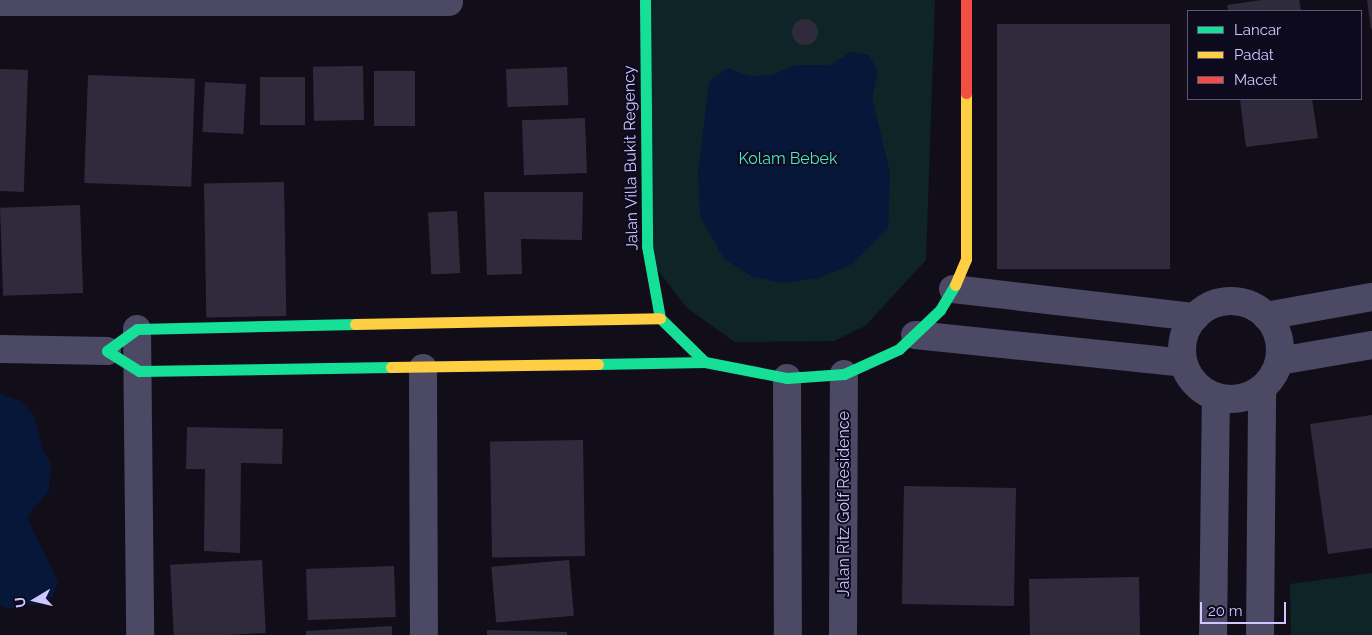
<!DOCTYPE html>
<html>
<head>
<meta charset="utf-8">
<style>
	body { margin:0 }
	#map { position:relative; width:1372px; height:635px; overflow:hidden; background:#110e1a; font-family:Raleway,sans-serif }
	div>[style] { position:absolute }
	[style*='--x'] { left:calc(var(--x)*1px); top:calc(var(--y)*1px); width:calc(var(--w)*1px); rotate:calc(var(--a)*1deg) }
	.green>* { inset:0; background:#0e2426 }
	.water>* { inset:0; background:#061739 }
	.building>* { inset:0; background:#2f2b3d; transform-origin:0 0 }
	.round { border-radius:50% }
	.street>* { height:28px; margin:-14px; padding:0 14px; transform-origin:14px; border-radius:14px; background:#4b4963 }
	.street>.ring { margin:-14px; padding:0; box-sizing:content-box; background:none; border:28px solid #4b4963; border-radius:50% }
	.fast>* { height:11px; margin:-5.5px; padding:0 5.5px; transform-origin:5.5px; border-radius:5.5px; background:#16e098 }
	.slow>* { height:11px; margin:-5.5px; padding:0 5.5px; transform-origin:5.5px; border-radius:5.5px; background:#ffcf43 }
	.jam>* { height:11px; margin:-5.5px; padding:0 5.5px; transform-origin:5.5px; border-radius:5.5px; background:#f24e42 }
	span { translate:-50% -50%; white-space:nowrap; text-align:center; line-height:1.15; -webkit-text-stroke:4px #0e0a1e; paint-order:stroke }
	.street-label { font-size:16px; color:#cfc7ff }
	.park-label { font-size:16px; color:#4ce6c3 }
	.legend { position:absolute; left:1187px; top:10px; width:175px; height:90px; box-sizing:border-box; background:#0e0a1e; border:1px solid #5b5678; margin:0; padding:6px 9px; list-style:none; font-size:15px; color:#cfc7ff }
	.legend li { display:flex; align-items:center; gap:10px; height:25px }
	.legend b { width:25px; border:1px solid #5b5678 }
	.north { position:absolute; left:10px; top:575px; width:50px; height:50px; -webkit-text-stroke:4px #0e0a1e; paint-order:stroke; rotate:261deg; font-size:14px; font-weight:700; line-height:20px; text-align:center; color:#cfc7ff }
	.north::after { content:''; display:block; margin:auto; width:18px; height:22px; background:#cfc7ff; clip-path:polygon(50% 0,100% 100%,50% 72%,0 100%) }
	.scale { position:absolute; left:1200px; top:602px; width:86px; height:22px; box-sizing:border-box; border:2px solid #cfc7ff; border-top:0; padding-left:6px; font-size:15px; line-height:18px; white-space:nowrap; color:#cfc7ff; -webkit-text-stroke:4px #0e0a1e; paint-order:stroke }
</style>
</head>
<body>
<div id="map">
	<div class="green">
		<div style="clip-path:polygon(649px 0,935px 0,926px 260px,865px 326px,834px 341px,735px 342px,687px 308px,653px 264px)"></div>
		<div style="clip-path:polygon(1372px 573px,1372px 635px,1291px 635px,1290px 584px)"></div>
	</div>
	<div class="water">
		<div style="clip-path:polygon(851px 52px,869px 55px,878px 72px,872px 98px,890px 172px,888px 229px,852px 264px,819px 278px,784px 283px,753px 277px,724px 259px,700px 216px,698px 171px,709px 82px,728px 68px,749px 76px,772px 75px,796px 65px,830px 65px)"></div>
		<div style="clip-path:polygon(0 394px,21px 401px,34px 416px,42px 449px,51px 464px,49px 490px,27px 517px,58px 582px,52px 598px,40px 604px,8px 609px,0 605px)"></div>
	</div>
	<div class="building">
		<div style="clip-path:polygon(1262px 0,1299px 0,1301px 11px,1228px 11px,1227px 5px)"></div>
		<div style="clip-path:polygon(1367px 0,1372px 0,1372px 29px,1371px 29px)"></div>
		<div class="round" style="left:792px;top:19px;width:26px;height:26px"></div>
		<div style="left:997px;top:24px;width:173px;height:245px"></div>
		<div style="left:363px;top:66px;width:54px;height:50px;rotate:89deg"></div>
		<div style="left:567px;top:67px;width:38px;height:61px;rotate:88deg"></div>
		<div style="left:0;top:69px;width:28px;height:122px;rotate:2deg"></div>
		<div style="left:374px;top:71px;width:41px;height:55px"></div>
		<div style="left:88px;top:75px;width:107px;height:108px;rotate:2deg"></div>
		<div style="left:260px;top:77px;width:45px;height:48px"></div>
		<div style="left:205px;top:82px;width:41px;height:50px;rotate:3deg"></div>
		<div style="clip-path:polygon(1240px 99px,1312px 99px,1318px 138px,1246px 147px)"></div>
		<div style="left:585px;top:118px;width:55px;height:63px;rotate:88deg"></div>
		<div style="left:284px;top:182px;width:134px;height:80px;rotate:89deg"></div>
		<div style="clip-path:polygon(484px 192px,583px 192px,582px 240px,521px 239px,522px 274px,487px 275px)"></div>
		<div style="left:80px;top:205px;width:88px;height:80px;rotate:88deg"></div>
		<div style="left:457px;top:211px;width:62px;height:29px;rotate:87deg"></div>
		<div style="clip-path:polygon(1372px 415px,1372px 548px,1328px 554px,1310px 424px)"></div>
		<div style="clip-path:polygon(187px 427px,283px 429px,282px 464px,241px 463px,240px 553px,204px 551px,205px 469px,186px 469px)"></div>
		<div style="left:583px;top:440px;width:116px;height:93px;rotate:89deg"></div>
		<div style="left:904px;top:486px;width:112px;height:118px;rotate:1deg"></div>
		<div style="left:262px;top:560px;width:73px;height:92px;rotate:87deg"></div>
		<div style="left:569px;top:560px;width:56px;height:78px;rotate:85deg"></div>
		<div style="left:394px;top:566px;width:51px;height:88px;rotate:88deg"></div>
		<div style="left:1139px;top:577px;width:58px;height:110px;rotate:89deg"></div>
		<div style="clip-path:polygon(392px 626px,392px 635px,306px 635px,306px 631px)"></div>
		<div style="clip-path:polygon(487px 630px,567px 632px,567px 635px,487px 635px)"></div>
	</div>
	<div class="street">
		<div style="--x:0;--y:2;--w:449;--a:0"></div>
		<div style="--x:953;--y:289;--w:244;--a:6.6"></div>
		<div class="ring" style="left:1182px;top:301px;width:70px;height:70px"></div>
		<div style="--x:1266;--y:316;--w:108;--a:-10.2"></div>
		<div style="--x:137;--y:329;--w:306;--a:89.4"></div>
		<div style="--x:915;--y:335;--w:270;--a:5.9"></div>
		<div style="--x:0;--y:349;--w:107;--a:1.1"></div>
		<div style="--x:1279;--y:361;--w:94;--a:-9.8"></div>
		<div style="--x:423;--y:368;--w:267;--a:89.8"></div>
		<div style="--x:787;--y:378;--w:257;--a:89.8"></div>
		<div style="--x:843;--y:635;--w:261;--a:-89.8"></div>
		<div style="--x:1213;--y:635;--w:238;--a:-89.3"></div>
		<div style="--x:1260;--y:635;--w:247;--a:-89.5"></div>
	</div>
	<div class="fast">
		<div style="--x:645;--y:0;--w:246;--a:89.5"></div>
		<div style="--x:647;--y:246;--w:73;--a:79.8"></div>
		<div style="--x:660;--y:318;--w:63;--a:44.4"></div>
		<div style="--x:705;--y:362;--w:84;--a:11"></div>
		<div style="--x:787;--y:378;--w:57;--a:-4"></div>
		<div style="--x:844;--y:374;--w:60;--a:-24.4"></div>
		<div style="--x:899;--y:349;--w:57;--a:-43.6"></div>
		<div style="--x:940;--y:310;--w:29;--a:-59"></div>
		<div style="--x:355;--y:324;--w:218;--a:178.7"></div>
		<div style="--x:137;--y:329;--w:37;--a:144"></div>
		<div style="--x:107;--y:351;--w:38;--a:32"></div>
		<div style="--x:139;--y:371;--w:252;--a:-0.9"></div>
		<div style="--x:598;--y:364;--w:107;--a:-1.1"></div>
	</div>
	<div class="slow">
		<div style="--x:955;--y:285;--w:28;--a:-67"></div>
		<div style="--x:966;--y:259;--w:166;--a:-90"></div>
		<div style="--x:355;--y:324;--w:305;--a:-1.1"></div>
		<div style="--x:391;--y:367;--w:207;--a:-0.8"></div>
	</div>
	<div class="jam">
		<div style="--x:966;--y:0;--w:93;--a:90"></div>
	</div>
	<div class="street-label">
		<span style="left:631px;top:158px;rotate:-91deg">Jalan Villa Bukit Regency</span>
		<span style="left:844px;top:504px;rotate:-90deg">Jalan Ritz Golf Residence</span>
	</div>
	<div class="park-label">
		<span style="left:788px;top:159px">Kolam Bebek</span>
	</div>
	<ul class="legend">
	<li><b style="height:6px;background:#16e098"></b>Lancar</li>
	<li><b style="height:6px;background:#ffcf43"></b>Padat</li>
	<li><b style="height:6px;background:#f24e42"></b>Macet</li>
	</ul>
	<div class="north">U</div>
	<div class="scale">20 m</div>
</div>
</body>
</html>
